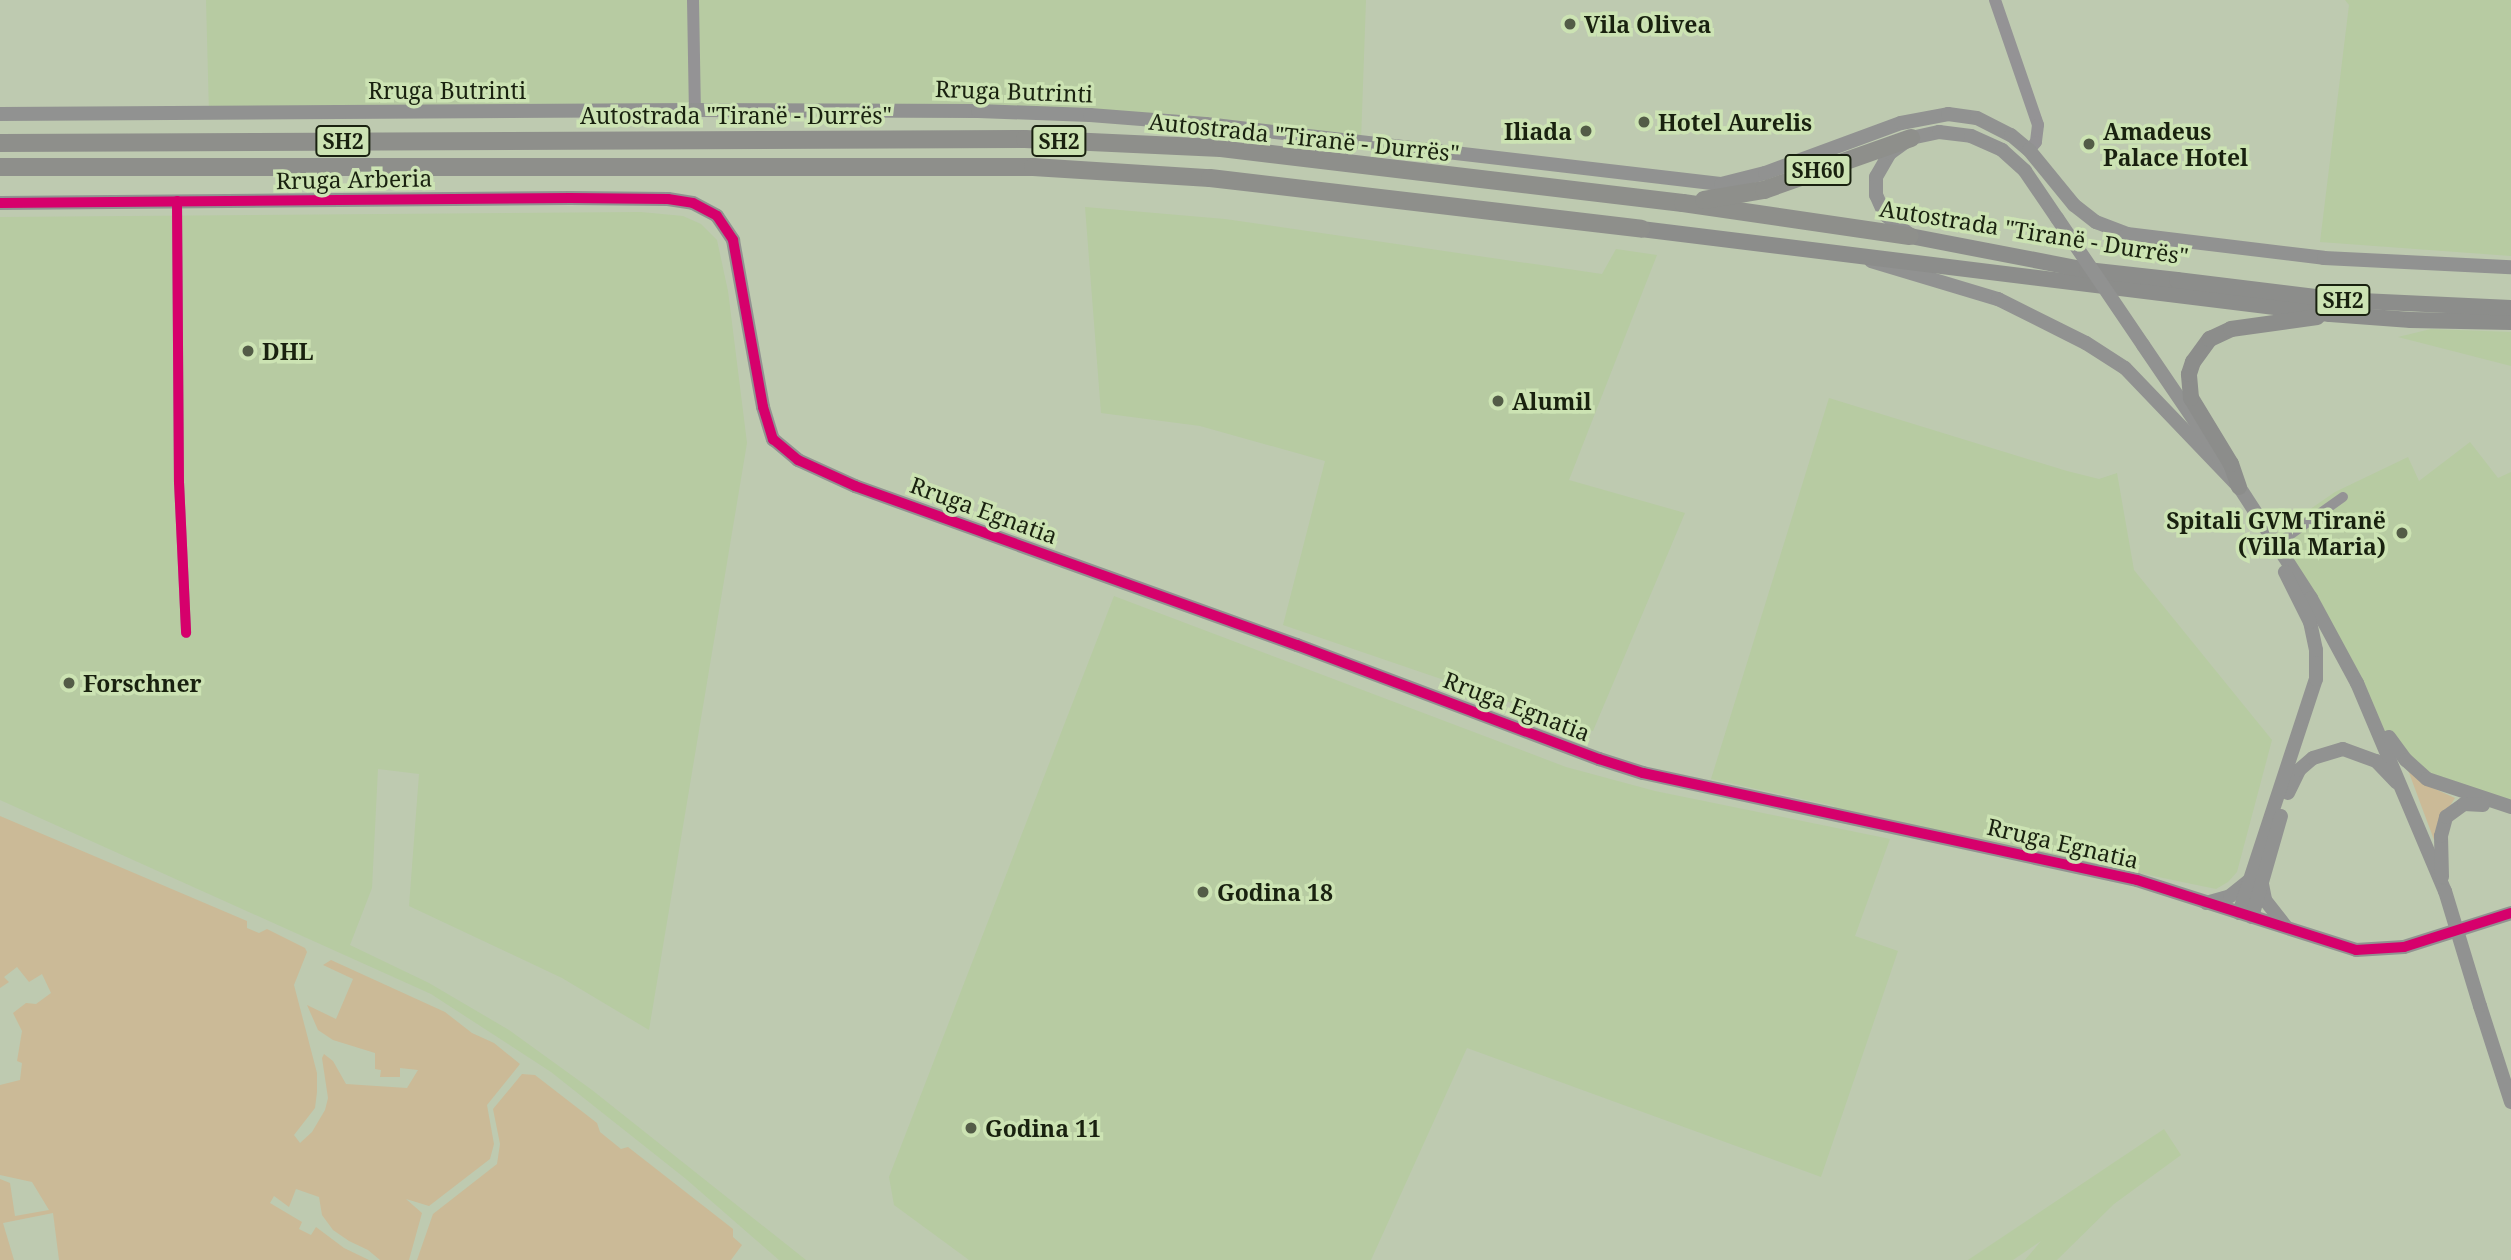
<!DOCTYPE html>
<html>
<head>
<meta charset="utf-8">
<style>
	body { margin:0 }
	#map { position:relative; width:2511px; height:1260px; overflow:hidden; background:#becab0; font-family:"Noto Serif",serif }
	div>[style] { position:absolute }
	[style*='--x'] { left:calc(var(--x)*1px); top:calc(var(--y)*1px); width:calc(var(--w)*1px); rotate:calc(var(--a)*1deg) }
	.built>* { inset:0; background:#b7cba2 }
	.green>* { inset:0; background:#cbba97 }
	.minor>* { height:10px; margin:-5px; padding:0 5px; transform-origin:5px; border-radius:5px; background:#949395 }
	.tertiary>* { height:12px; margin:-6px; padding:0 6px; transform-origin:6px; border-radius:6px; background:#949395 }
	.secondary>* { height:14px; margin:-7px; padding:0 7px; transform-origin:7px; border-radius:7px; background:#919291 }
	.trunk>* { height:16px; margin:-8px; padding:0 8px; transform-origin:8px; border-radius:8px; background:#8c8d8b }
	.motorway>* { height:18px; margin:-9px; padding:0 9px; transform-origin:9px; border-radius:9px; background:#8e8f8b }
	.secondary-bridge>* { height:14px; margin:-7px; padding:0 7px; transform-origin:7px; border-radius:7px; background:#919291 }
	.cycleway>* { height:10px; margin:-5px; padding:0 5px; transform-origin:5px; border-radius:5px; background:#d6006c }
	.dots>* { width:19px; height:19px; translate:-50% -50%; box-sizing:border-box; border:4px solid #cce3b3; border-radius:50% }
	span { translate:-50% -50%; white-space:nowrap; text-align:center; line-height:1.15; -webkit-text-stroke:7px #cce3b3; paint-order:stroke }
	.shield-label span { padding:2px 5px; background:#cce3b3; border:2px solid; border-radius:5px; -webkit-text-stroke-width:0 }
	.shield-label { font-size:21px; color:#19210f; font-weight:700 }
	.poi-label { font-size:23px; color:#19210f; font-weight:700 }
	.left { translate:0 -50%; text-align:left }
	.right { translate:-100% -50%; text-align:right }
	.street-label { font-size:23px; color:#19210f }
</style>
</head>
<body>
<div id="map">
	<div class="built">
		<div style="clip-path:polygon(206px 0,1366px 0,1361px 141px,1090px 115px,209px 114px)"></div>
		<div style="clip-path:polygon(2345px 0,2511px 0,2511px 256px,2320px 242px,2349px 5px)"></div>
		<div style="clip-path:polygon(1085px 207px,1225px 219px,1602px 274px,1616px 249px,1657px 255px,1569px 480px,1685px 513px,1593px 731px,1283px 625px,1325px 461px,1200px 426px,1101px 413px)"></div>
		<div style="clip-path:polygon(641px 212px,683px 216px,701px 224px,717px 240px,728px 291px,747px 443px,649px 1030px,562px 978px,409px 906px,419px 774px,378px 769px,372px 888px,350px 945px,429px 983px,509px 1030px,592px 1090px,806px 1260px,779px 1260px,686px 1179px,551px 1072px,431px 994px,0 800px,0 217px)"></div>
		<div style="clip-path:polygon(2431px 329px,2511px 332px,2511px 366px,2398px 337px)"></div>
		<div style="clip-path:polygon(1829px 398px,2067px 471px,2099px 479px,2117px 473px,2134px 570px,2272px 740px,2237px 872px,2228px 882px,2216px 889px,1835px 810px,1834px 806px,1711px 779px)"></div>
		<div style="clip-path:polygon(2470px 442px,2498px 478px,2511px 472px,2511px 807px,2416px 770px,2374px 719px,2271px 536px,2335px 492px,2408px 457px,2419px 481px)"></div>
		<div style="clip-path:polygon(1114px 596px,1566px 767px,1655px 791px,1890px 839px,1855px 936px,1898px 951px,1821px 1177px,1467px 1048px,1371px 1260px,969px 1260px,894px 1205px,889px 1177px)"></div>
		<div style="clip-path:polygon(2164px 1129px,2181px 1155px,2114px 1204px,2057px 1260px,2025px 1260px,2041px 1241px,2013px 1260px,1968px 1260px)"></div>
	</div>
	<div class="green">
		<div style="clip-path:polygon(2408px 770px,2433px 788px,2455px 798px,2438px 824px,2434px 840px)"></div>
		<div style="clip-path:polygon(0 816px,247px 921px,247px 928px,259px 933px,267px 929px,305px 948px,307px 952px,294px 985px,317px 1073px,317px 1092px,315px 1108px,294px 1135px,300px 1143px,312px 1132px,325px 1110px,328px 1098px,322px 1058px,324px 1054px,333px 1061px,346px 1084px,407px 1088px,418px 1070px,400px 1068px,400px 1077px,380px 1077px,381px 1070px,375px 1069px,375px 1053px,333px 1040px,318px 1030px,307px 1005px,336px 1019px,353px 979px,323px 965px,331px 960px,445px 1012px,472px 1033px,494px 1043px,520px 1064px,487px 1105px,494px 1144px,490px 1159px,429px 1206px,406px 1199px,422px 1213px,409px 1260px,380px 1260px,368px 1250px,349px 1241px,333px 1230px,322px 1215px,319px 1197px,296px 1189px,289px 1207px,274px 1196px,270px 1203px,302px 1222px,299px 1229px,311px 1235px,316px 1227px,344px 1248px,369px 1260px,59px 1260px,53px 1213px,3px 1223px,14px 1260px,0 1260px,0 1179px,10px 1183px,15px 1216px,49px 1210px,32px 1182px,0 1175px,0 1085px,20px 1080px,22px 1063px,17px 1061px,22px 1031px,13px 1013px,26px 1003px,36px 1004px,51px 993px,42px 974px,29px 982px,17px 967px,4px 977px,9px 982px,0 988px)"></div>
		<div style="clip-path:polygon(522px 1074px,535px 1075px,597px 1123px,600px 1132px,621px 1149px,628px 1147px,733px 1229px,733px 1237px,742px 1245px,731px 1260px,417px 1260px,433px 1214px,497px 1164px,500px 1144px,493px 1109px)"></div>
	</div>
	<div class="minor">
		<div style="--x:177;--y:201;--w:281;--a:89.6"></div>
		<div style="--x:179;--y:482;--w:151;--a:87.3"></div>
		<div style="--x:2277;--y:544;--w:81;--a:-35.5"></div>
	</div>
	<div class="tertiary">
		<div style="--x:693;--y:0;--w:110;--a:89"></div>
		<div style="--x:1995;--y:0;--w:132;--a:71"></div>
		<div style="--x:2038;--y:125;--w:17;--a:97"></div>
		<div style="--x:2036;--y:142;--w:11;--a:131"></div>
	</div>
	<div class="secondary">
		<div style="--x:0;--y:114;--w:695;--a:-0.33"></div>
		<div style="--x:695;--y:110;--w:283;--a:0.2"></div>
		<div style="--x:978;--y:111;--w:112;--a:2"></div>
		<div style="--x:1090;--y:115;--w:116;--a:4.4"></div>
		<div style="--x:1206;--y:124;--w:518;--a:6.65"></div>
		<div style="--x:1721;--y:184;--w:45;--a:-14"></div>
		<div style="--x:1765;--y:173;--w:145;--a:-20.2"></div>
		<div style="--x:1901;--y:123;--w:48;--a:-10.8"></div>
		<div style="--x:1948;--y:114;--w:29;--a:8"></div>
		<div style="--x:1977;--y:118;--w:38;--a:27"></div>
		<div style="--x:2011;--y:135;--w:23;--a:40"></div>
		<div style="--x:2029;--y:150;--w:71;--a:50.7"></div>
		<div style="--x:2074;--y:205;--w:28;--a:38"></div>
		<div style="--x:2096;--y:222;--w:33;--a:21"></div>
		<div style="--x:2127;--y:234;--w:198;--a:6.9"></div>
		<div style="--x:2324;--y:258;--w:187;--a:2.8"></div>
		<div style="--x:0;--y:203;--w:570;--a:-0.5"></div>
		<div style="--x:570;--y:198;--w:98;--a:0.6"></div>
		<div style="--x:668;--y:199;--w:25;--a:9"></div>
		<div style="--x:693;--y:203;--w:27;--a:28"></div>
		<div style="--x:717;--y:216;--w:29;--a:56"></div>
		<div style="--x:733;--y:240;--w:170;--a:79.8"></div>
		<div style="--x:763;--y:407;--w:34;--a:73"></div>
		<div style="--x:773;--y:439;--w:33;--a:40"></div>
		<div style="--x:798;--y:460;--w:63;--a:24.5"></div>
		<div style="--x:855;--y:486;--w:470;--a:19.8"></div>
		<div style="--x:1297;--y:645;--w:323;--a:20.7"></div>
		<div style="--x:1599;--y:759;--w:46;--a:17.7"></div>
		<div style="--x:1643;--y:773;--w:505;--a:12.22"></div>
		<div style="--x:2137;--y:880;--w:230;--a:17.7"></div>
		<div style="--x:2356;--y:950;--w:48;--a:-3.6"></div>
		<div style="--x:2404;--y:947;--w:112;--a:-17.6"></div>
		<div style="--x:1910;--y:235;--w:32;--a:-141"></div>
		<div style="--x:1885;--y:215;--w:22;--a:-114"></div>
		<div style="--x:1876;--y:195;--w:18;--a:-90"></div>
		<div style="--x:1876;--y:177;--w:28;--a:-60"></div>
		<div style="--x:1890;--y:153;--w:26;--a:-36"></div>
		<div style="--x:1911;--y:138;--w:29;--a:-12"></div>
		<div style="--x:1939;--y:132;--w:32;--a:7"></div>
		<div style="--x:1971;--y:136;--w:34;--a:24"></div>
		<div style="--x:2002;--y:150;--w:31;--a:42"></div>
		<div style="--x:2025;--y:171;--w:57;--a:55.8"></div>
		<div style="--x:1871;--y:261;--w:133;--a:16.7"></div>
		<div style="--x:1998;--y:299;--w:98;--a:26.6"></div>
		<div style="--x:2086;--y:343;--w:46;--a:32.7"></div>
		<div style="--x:2125;--y:368;--w:165;--a:46.2"></div>
		<div style="--x:2143;--y:345;--w:135;--a:55.8"></div>
		<div style="--x:2234;--y:479;--w:142;--a:57.1"></div>
		<div style="--x:2311;--y:598;--w:97;--a:61.6"></div>
		<div style="--x:2357;--y:683;--w:226;--a:67.1"></div>
		<div style="--x:2389;--y:737;--w:29;--a:54"></div>
		<div style="--x:2406;--y:760;--w:28;--a:42"></div>
		<div style="--x:2427;--y:779;--w:89;--a:18.4"></div>
		<div style="--x:2288;--y:793;--w:25;--a:-64"></div>
		<div style="--x:2299;--y:770;--w:18;--a:-41"></div>
		<div style="--x:2313;--y:758;--w:31;--a:-17"></div>
		<div style="--x:2343;--y:749;--w:35;--a:20"></div>
		<div style="--x:2376;--y:761;--w:30;--a:46"></div>
		<div style="--x:2442;--y:877;--w:41;--a:-91.4"></div>
		<div style="--x:2441;--y:836;--w:20;--a:-75"></div>
		<div style="--x:2446;--y:817;--w:22;--a:-36"></div>
		<div style="--x:2464;--y:804;--w:19;--a:3"></div>
		<div style="--x:2262;--y:884;--w:16;--a:79"></div>
		<div style="--x:2265;--y:900;--w:33;--a:52"></div>
		<div style="--x:2206;--y:903;--w:25;--a:-16"></div>
		<div style="--x:2230;--y:896;--w:26;--a:-39"></div>
		<div style="--x:2239;--y:913;--w:246;--a:-71.8"></div>
		<div style="--x:2316;--y:679;--w:29;--a:-90"></div>
		<div style="--x:2316;--y:650;--w:29;--a:-102"></div>
		<div style="--x:2310;--y:622;--w:56;--a:-116.6"></div>
		<div style="--x:2252;--y:917;--w:105;--a:-74"></div>
		<div style="--x:2480;--y:1006;--w:101;--a:72.1"></div>
	</div>
	<div class="trunk">
		<div style="--x:1641;--y:229;--w:694;--a:7.03"></div>
		<div style="--x:2330;--y:314;--w:81;--a:4.2"></div>
		<div style="--x:2411;--y:320;--w:100;--a:1.1"></div>
		<div style="--x:1910;--y:236;--w:180;--a:10.9"></div>
		<div style="--x:2087;--y:270;--w:91;--a:6.3"></div>
		<div style="--x:2177;--y:280;--w:164;--a:7"></div>
		<div style="--x:2340;--y:300;--w:171;--a:2.7"></div>
		<div style="--x:2239;--y:487;--w:24;--a:-109"></div>
		<div style="--x:2231;--y:464;--w:77;--a:-121.2"></div>
		<div style="--x:2191;--y:398;--w:24;--a:-95"></div>
		<div style="--x:2189;--y:374;--w:13;--a:-72"></div>
		<div style="--x:2193;--y:362;--w:29;--a:-54"></div>
		<div style="--x:2210;--y:339;--w:23;--a:-25"></div>
		<div style="--x:2231;--y:329;--w:87;--a:-7.9"></div>
	</div>
	<div class="motorway">
		<div style="--x:0;--y:143;--w:1025;--a:-0.22"></div>
		<div style="--x:1025;--y:139;--w:196;--a:2.6"></div>
		<div style="--x:1221;--y:148;--w:465;--a:6.8"></div>
		<div style="--x:1683;--y:203;--w:229;--a:8.3"></div>
		<div style="--x:0;--y:167;--w:1033;--a:0"></div>
		<div style="--x:1033;--y:167;--w:177;--a:3.6"></div>
		<div style="--x:1210;--y:178;--w:434;--a:6.7"></div>
		<div style="--x:1704;--y:200;--w:61;--a:-9.5"></div>
		<div style="--x:1764;--y:190;--w:156;--a:-19.5"></div>
	</div>
	<div class="secondary-bridge">
		<div style="--x:2057;--y:218;--w:153;--a:55.9"></div>
		<div style="--x:2445;--y:891;--w:120;--a:73.1"></div>
	</div>
	<div class="cycleway">
		<div style="--x:177;--y:201;--w:281;--a:89.6"></div>
		<div style="--x:179;--y:482;--w:151;--a:87.3"></div>
		<div style="--x:0;--y:203;--w:570;--a:-0.5"></div>
		<div style="--x:570;--y:198;--w:98;--a:0.6"></div>
		<div style="--x:668;--y:199;--w:25;--a:9"></div>
		<div style="--x:693;--y:203;--w:27;--a:28"></div>
		<div style="--x:717;--y:216;--w:29;--a:56"></div>
		<div style="--x:733;--y:240;--w:170;--a:79.8"></div>
		<div style="--x:763;--y:407;--w:34;--a:73"></div>
		<div style="--x:773;--y:439;--w:33;--a:40"></div>
		<div style="--x:798;--y:460;--w:63;--a:24.5"></div>
		<div style="--x:855;--y:486;--w:470;--a:19.8"></div>
		<div style="--x:1297;--y:645;--w:323;--a:20.7"></div>
		<div style="--x:1599;--y:759;--w:46;--a:17.7"></div>
		<div style="--x:1643;--y:773;--w:505;--a:12.22"></div>
		<div style="--x:2137;--y:880;--w:230;--a:17.7"></div>
		<div style="--x:2356;--y:950;--w:48;--a:-3.6"></div>
		<div style="--x:2404;--y:947;--w:112;--a:-17.6"></div>
	</div>
	<div class="dots">
		<div style="left:1570px;top:24px;background:#535c47"></div>
		<div style="left:1644px;top:122px;background:#535c47"></div>
		<div style="left:1586px;top:131px;background:#535c47"></div>
		<div style="left:2089px;top:144px;background:#535c47"></div>
		<div style="left:248px;top:351px;background:#535c47"></div>
		<div style="left:1498px;top:401px;background:#535c47"></div>
		<div style="left:2402px;top:533px;background:#535c47"></div>
		<div style="left:69px;top:683px;background:#535c47"></div>
		<div style="left:1203px;top:892px;background:#535c47"></div>
		<div style="left:971px;top:1128px;background:#535c47"></div>
	</div>
	<div class="shield-label">
		<span style="left:343px;top:141px">SH2</span>
		<span style="left:1059px;top:141px">SH2</span>
		<span style="left:1818px;top:170px">SH60</span>
		<span style="left:2343px;top:300px">SH2</span>
	</div>
	<div class="poi-label">
		<span class="left" style="left:1584px;top:24px">Vila Olivea</span>
		<span class="left" style="left:1658px;top:122px">Hotel Aurelis</span>
		<span class="right" style="left:1572px;top:131px">Iliada</span>
		<span class="left" style="left:2103px;top:144px">Amadeus<br>Palace Hotel</span>
		<span class="left" style="left:262px;top:351px">DHL</span>
		<span class="left" style="left:1512px;top:401px">Alumil</span>
		<span class="right" style="left:2386px;top:533px">Spitali GVM Tiranë<br>(Villa Maria)</span>
		<span class="left" style="left:83px;top:683px">Forschner</span>
		<span class="left" style="left:1217px;top:892px">Godina 18</span>
		<span class="left" style="left:985px;top:1128px">Godina 11</span>
	</div>
	<div class="street-label">
		<span style="left:447px;top:90px">Rruga Butrinti</span>
		<span style="left:1014px;top:91px;rotate:2deg">Rruga Butrinti</span>
		<span style="left:736px;top:115px">Autostrada "Tiranë - Durrës"</span>
		<span style="left:1304px;top:137px;rotate:6deg">Autostrada "Tiranë - Durrës"</span>
		<span style="left:354px;top:179px;rotate:-1deg">Rruga Arberia</span>
		<span style="left:2034px;top:232px;rotate:9deg">Autostrada "Tiranë - Durrës"</span>
		<span style="left:984px;top:510px;rotate:20deg">Rruga Egnatia</span>
		<span style="left:1517px;top:706px;rotate:21deg">Rruga Egnatia</span>
		<span style="left:2063px;top:843px;rotate:13deg">Rruga Egnatia</span>
	</div>
</div>
</body>
</html>
